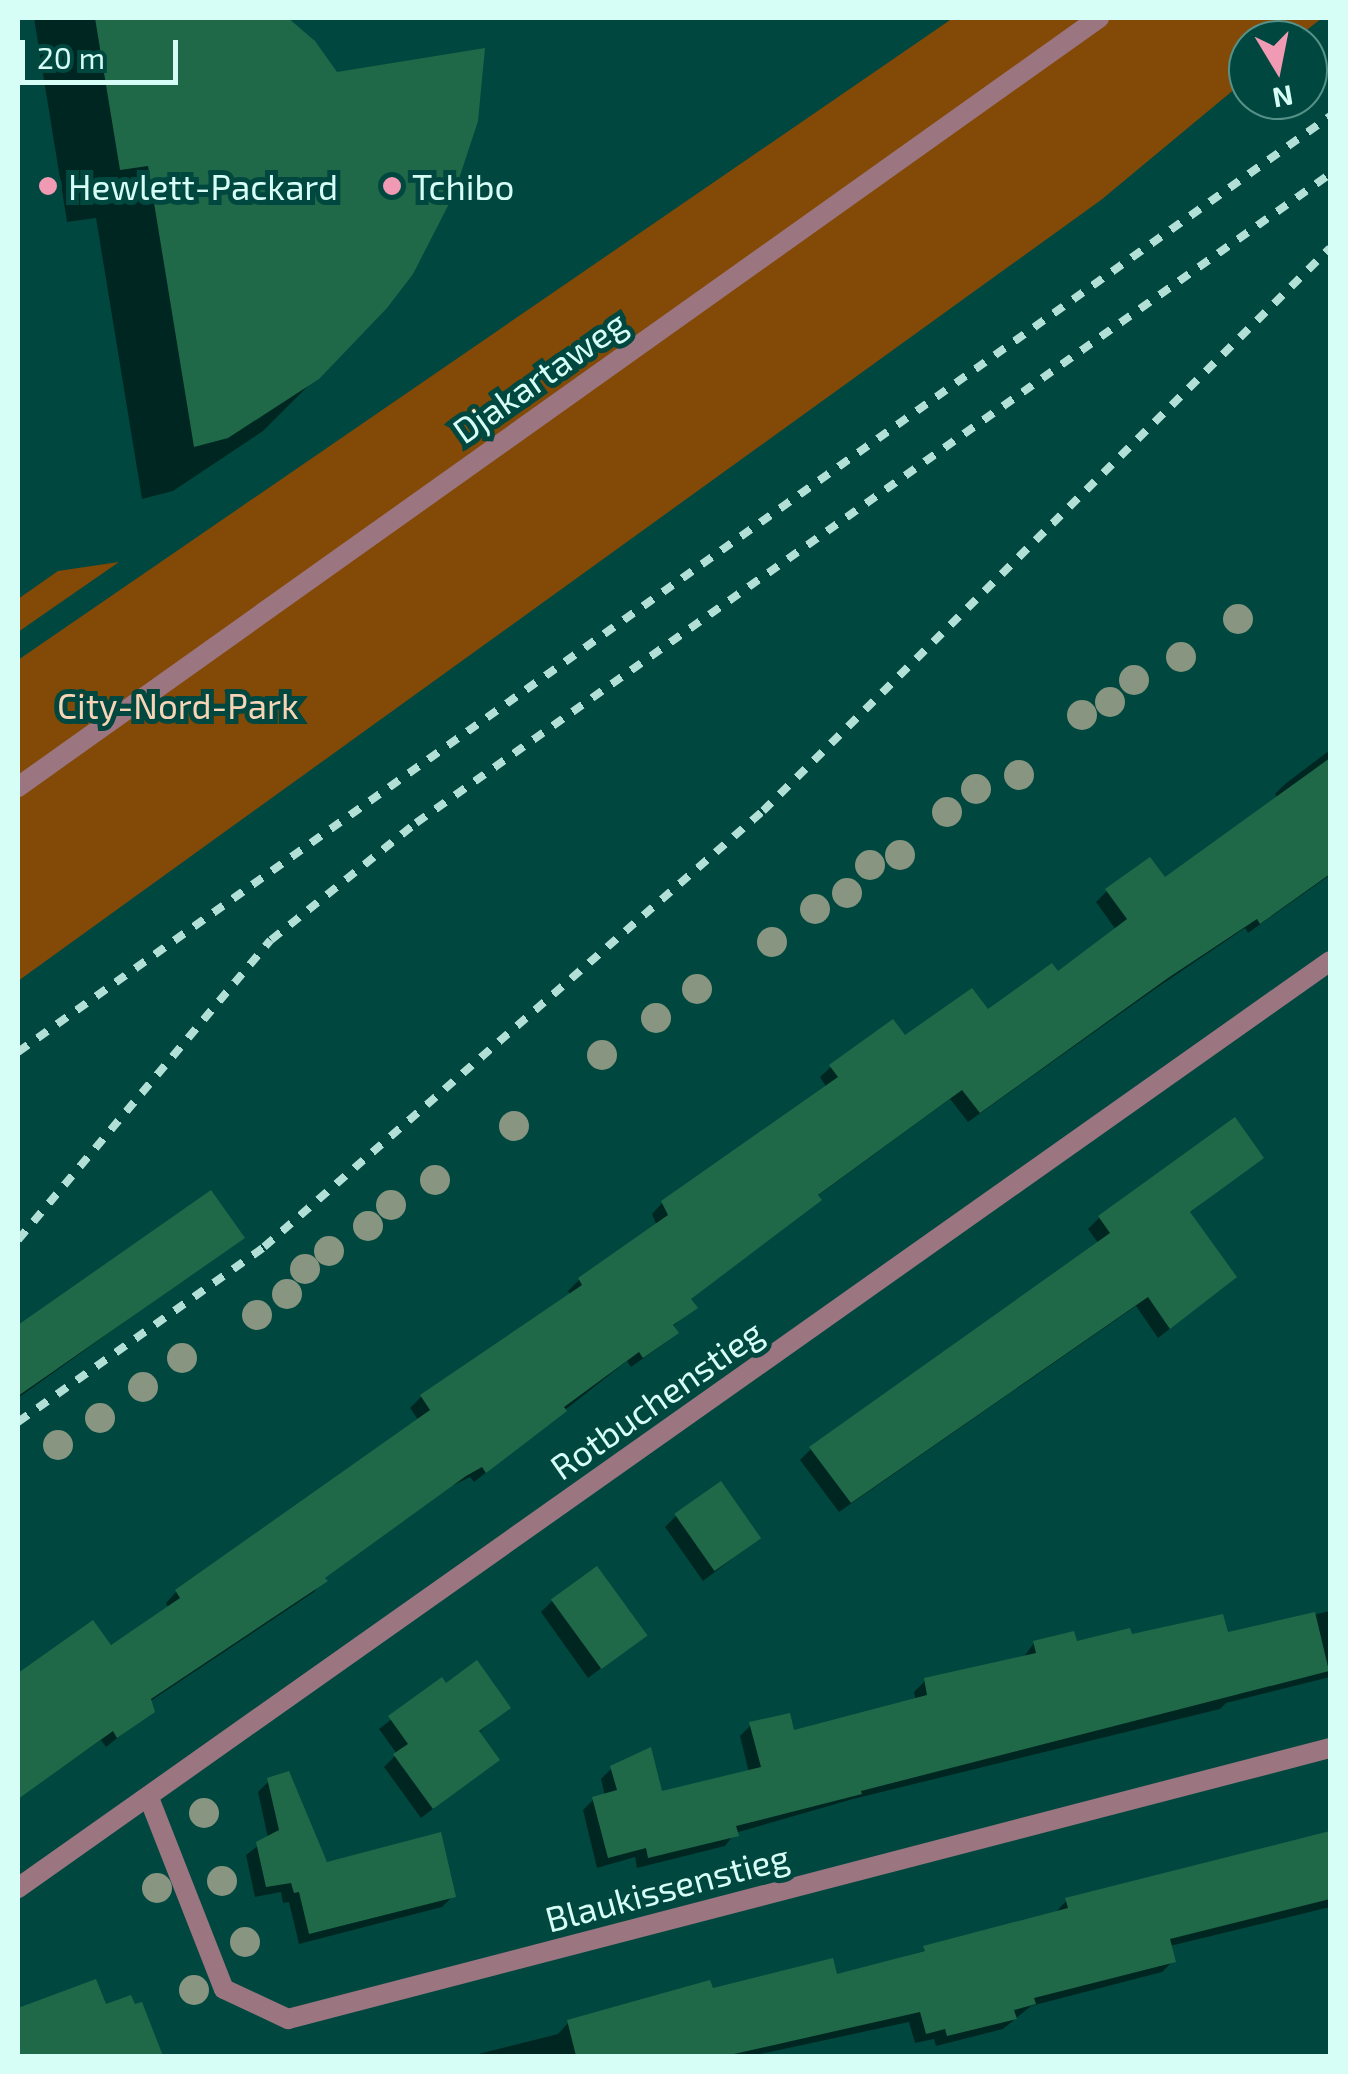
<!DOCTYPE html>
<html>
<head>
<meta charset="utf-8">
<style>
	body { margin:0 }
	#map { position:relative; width:1348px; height:2074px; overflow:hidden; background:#00483f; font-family:"Exo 2",sans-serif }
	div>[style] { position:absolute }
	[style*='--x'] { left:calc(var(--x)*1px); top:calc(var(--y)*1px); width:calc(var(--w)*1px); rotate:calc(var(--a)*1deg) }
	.green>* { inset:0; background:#834907 }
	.shadow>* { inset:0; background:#0007 }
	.building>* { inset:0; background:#1f6949; transform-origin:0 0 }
	.service>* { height:20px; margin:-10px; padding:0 10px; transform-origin:10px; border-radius:10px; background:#9b757f }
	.minor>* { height:20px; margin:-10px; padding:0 10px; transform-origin:10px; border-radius:10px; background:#9b757f }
	.rail>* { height:8px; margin-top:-4px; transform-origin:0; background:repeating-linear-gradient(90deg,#b2e0d7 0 12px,transparent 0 24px) }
	.trees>* { width:30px; height:30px; margin:-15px; border-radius:50%; background:#889580 }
	.dots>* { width:28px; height:28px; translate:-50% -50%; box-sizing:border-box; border:5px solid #00483f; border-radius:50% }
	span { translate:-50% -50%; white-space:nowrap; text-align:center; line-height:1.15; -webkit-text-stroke:10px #00483f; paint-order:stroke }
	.poi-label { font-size:35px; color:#d6fef6 }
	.left { translate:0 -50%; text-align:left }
	.street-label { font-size:35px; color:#d6fef6 }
	.park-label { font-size:35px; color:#f8d4b6 }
	.frame { position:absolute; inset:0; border:20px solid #d6fef6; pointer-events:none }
	.north { position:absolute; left:1228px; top:20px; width:100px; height:100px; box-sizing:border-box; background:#00483f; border:2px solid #569188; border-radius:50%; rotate:170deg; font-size:28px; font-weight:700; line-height:40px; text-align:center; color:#d6fef6 }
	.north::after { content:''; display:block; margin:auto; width:35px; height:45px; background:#f19ab3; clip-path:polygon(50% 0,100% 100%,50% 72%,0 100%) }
	.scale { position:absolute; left:20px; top:40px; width:158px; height:45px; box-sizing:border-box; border:5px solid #d6fef6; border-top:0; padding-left:12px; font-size:30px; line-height:35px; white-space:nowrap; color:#d6fef6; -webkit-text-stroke:8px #00483f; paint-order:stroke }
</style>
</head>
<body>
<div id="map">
	<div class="green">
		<div style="clip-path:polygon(953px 18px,1322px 18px,1294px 40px,1248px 40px,1248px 78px,1101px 200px,18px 981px,18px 660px)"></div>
		<div style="clip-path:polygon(119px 562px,18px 632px,18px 599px,58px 571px)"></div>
	</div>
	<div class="shadow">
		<div style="clip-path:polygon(34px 18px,284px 18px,313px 42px,317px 377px,263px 431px,173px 491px,142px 499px,96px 218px,67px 222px)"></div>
		<div style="clip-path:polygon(1330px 750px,1330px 875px,1248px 933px,1245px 928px,1155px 989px,968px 1122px,950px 1099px,816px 1197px,689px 1300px,694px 1308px,672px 1327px,676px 1332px,665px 1343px,631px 1367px,627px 1361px,474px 1482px,470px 1477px,452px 1486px,323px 1579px,314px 1592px,149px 1702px,152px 1711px,106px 1747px,101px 1740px,18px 1798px,18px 1702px,169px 1609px,166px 1603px,176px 1592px,419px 1421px,410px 1408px,421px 1397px,571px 1295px,568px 1291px,579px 1280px,657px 1226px,652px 1214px,663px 1202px,827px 1088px,820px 1077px,831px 1067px,988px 1012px,1058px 974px,1116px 930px,1096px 902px,1107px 891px,1164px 881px,1278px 799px,1275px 794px,1285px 784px)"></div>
		<div style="clip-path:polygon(1261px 1158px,1188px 1214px,1222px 1288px,1158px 1338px,1136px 1306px,839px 1512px,800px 1460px,811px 1449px,1099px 1244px,1088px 1229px,1099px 1218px)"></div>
		<div style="clip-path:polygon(210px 1193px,242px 1238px,18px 1398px,18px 1328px)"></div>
		<div style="clip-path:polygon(676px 1516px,758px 1539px,703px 1581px,665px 1527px)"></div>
		<div style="clip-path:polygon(552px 1601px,644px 1636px,588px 1678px,541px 1612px)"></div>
		<div style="clip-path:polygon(1330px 1611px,1330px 1677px,1226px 1703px,1220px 1709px,853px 1799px,735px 1833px,725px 1846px,637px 1868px,635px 1857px,597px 1868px,583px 1810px,594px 1799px,605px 1796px,601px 1779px,612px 1768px,660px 1794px,749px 1773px,740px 1736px,751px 1725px,793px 1733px,916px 1701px,914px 1692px,925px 1681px,1023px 1658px,1034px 1643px,1226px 1635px)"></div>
		<div style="clip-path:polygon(442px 1681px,445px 1687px,508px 1708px,478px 1733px,497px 1760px,421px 1818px,384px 1767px,397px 1754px,379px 1729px)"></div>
		<div style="clip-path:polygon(269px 1781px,326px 1865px,453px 1896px,442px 1907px,299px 1944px,289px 1902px,283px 1903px,281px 1892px,255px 1897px,246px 1855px,268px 1838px,258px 1792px)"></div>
		<div style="clip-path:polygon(1330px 1832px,1330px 1907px,1170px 1946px,1173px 1961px,1162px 1972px,1031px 2006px,1003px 2029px,936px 2046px,934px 2039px,915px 2043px,909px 2022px,751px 2056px,470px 2056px,558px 2034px,569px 2022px,711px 1991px,835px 1977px,1056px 1912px,1067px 1900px)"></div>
		<div style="clip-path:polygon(95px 1982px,104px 2007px,140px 2005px,160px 2056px,71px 2056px,69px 2053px,18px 2056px,18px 2011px)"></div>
	</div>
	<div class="building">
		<div style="clip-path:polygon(95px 18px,288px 18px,315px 41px,337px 72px,485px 48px,478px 121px,454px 194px,413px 274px,387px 308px,319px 379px,228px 438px,194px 447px,148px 166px,120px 170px)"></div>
		<div style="clip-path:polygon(1330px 758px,1330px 874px,1260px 924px,1257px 919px,1168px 978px,980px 1113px,962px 1090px,818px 1195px,822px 1200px,691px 1299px,698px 1308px,673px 1325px,679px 1333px,643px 1358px,639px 1352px,564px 1407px,567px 1411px,486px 1473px,482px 1467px,466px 1476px,325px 1578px,328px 1581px,151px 1699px,155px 1712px,117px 1738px,113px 1731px,18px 1799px,18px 1673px,93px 1620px,111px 1645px,180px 1598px,175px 1590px,430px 1410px,420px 1395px,582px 1285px,578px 1278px,668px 1215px,661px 1201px,838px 1077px,829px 1065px,893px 1019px,905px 1035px,972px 988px,988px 1009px,1052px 963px,1058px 971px,1127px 919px,1105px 889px,1150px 857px,1165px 877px)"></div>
		<div style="clip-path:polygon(1235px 1117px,1264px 1158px,1190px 1212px,1237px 1277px,1170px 1329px,1148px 1297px,851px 1503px,809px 1447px,1110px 1233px,1098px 1216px)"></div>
		<div style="clip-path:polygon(211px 1190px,245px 1238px,18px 1396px,18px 1325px)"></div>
		<div style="left:721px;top:1481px;width:70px;height:57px;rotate:55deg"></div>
		<div style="left:597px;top:1566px;width:86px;height:57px;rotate:54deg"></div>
		<div style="clip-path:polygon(1315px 1612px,1329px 1671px,861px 1791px,862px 1794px,736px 1826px,739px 1836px,648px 1858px,646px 1848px,608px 1858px,592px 1797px,617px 1790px,610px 1766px,651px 1747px,662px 1791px,761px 1767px,749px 1722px,790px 1713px,794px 1730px,927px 1695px,924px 1678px,1036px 1653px,1033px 1641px,1074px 1631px,1077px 1641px,1130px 1628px,1132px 1634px,1223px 1614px,1228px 1632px)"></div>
		<div style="clip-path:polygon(477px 1660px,511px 1708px,479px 1731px,500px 1760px,433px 1809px,393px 1754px,408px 1744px,388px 1716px,442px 1677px,446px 1683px)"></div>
		<div style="clip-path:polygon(289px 1771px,327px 1862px,441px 1832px,456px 1897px,309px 1934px,299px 1892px,294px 1893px,291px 1883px,266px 1887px,256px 1842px,279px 1830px,267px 1778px)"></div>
		<div style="clip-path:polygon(1330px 1831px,1330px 1899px,1170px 1939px,1176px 1962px,1034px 1998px,1036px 2004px,1014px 2010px,1017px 2019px,947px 2036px,945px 2029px,926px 2034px,920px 2012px,725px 2056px,576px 2056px,567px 2020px,710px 1980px,713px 1988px,833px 1958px,837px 1974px,925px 1951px,923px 1946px,1068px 1908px,1065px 1898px)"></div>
		<div style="clip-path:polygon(96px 1979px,106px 2004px,131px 1995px,135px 2004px,142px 2002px,163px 2056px,18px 2056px,18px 2008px)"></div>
	</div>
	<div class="service">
		<div style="--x:18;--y:787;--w:1327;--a:-35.43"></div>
	</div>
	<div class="minor">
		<div style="--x:149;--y:1798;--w:205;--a:68.6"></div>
		<div style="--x:224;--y:1989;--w:71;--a:25.1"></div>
		<div style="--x:288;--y:2019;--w:1077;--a:-14.58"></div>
		<div style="--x:18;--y:1888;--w:1606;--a:-35.24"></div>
	</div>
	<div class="rail">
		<div style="--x:18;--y:1052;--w:1612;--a:-35.5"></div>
		<div style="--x:18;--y:1240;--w:392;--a:-49.9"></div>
		<div style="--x:271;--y:940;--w:186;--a:-38.9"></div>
		<div style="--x:416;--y:823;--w:1121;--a:-35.38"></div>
		<div style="--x:18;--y:1422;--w:302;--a:-35.4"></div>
		<div style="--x:264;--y:1247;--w:663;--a:-41.15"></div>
		<div style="--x:763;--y:811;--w:799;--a:-44.8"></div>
	</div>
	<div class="trees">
		<div style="left:1238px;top:619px"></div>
		<div style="left:1181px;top:657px"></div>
		<div style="left:1134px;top:680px"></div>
		<div style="left:1110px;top:702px"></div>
		<div style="left:1082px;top:715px"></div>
		<div style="left:1019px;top:775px"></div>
		<div style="left:976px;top:789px"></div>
		<div style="left:947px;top:812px"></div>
		<div style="left:900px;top:855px"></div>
		<div style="left:870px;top:865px"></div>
		<div style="left:847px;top:893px"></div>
		<div style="left:815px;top:909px"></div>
		<div style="left:772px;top:942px"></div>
		<div style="left:697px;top:989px"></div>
		<div style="left:656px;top:1018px"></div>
		<div style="left:602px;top:1055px"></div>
		<div style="left:514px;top:1126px"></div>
		<div style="left:435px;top:1180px"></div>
		<div style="left:391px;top:1205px"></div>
		<div style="left:368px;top:1226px"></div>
		<div style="left:329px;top:1251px"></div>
		<div style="left:305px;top:1269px"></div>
		<div style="left:287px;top:1294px"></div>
		<div style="left:257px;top:1315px"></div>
		<div style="left:182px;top:1358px"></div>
		<div style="left:143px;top:1387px"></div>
		<div style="left:100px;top:1418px"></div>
		<div style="left:58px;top:1445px"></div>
		<div style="left:204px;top:1813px"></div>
		<div style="left:222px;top:1881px"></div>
		<div style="left:157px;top:1888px"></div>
		<div style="left:245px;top:1942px"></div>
		<div style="left:194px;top:1990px"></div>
	</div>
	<div class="dots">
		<div style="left:48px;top:186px;background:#f19ab3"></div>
		<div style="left:392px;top:186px;background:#f19ab3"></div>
	</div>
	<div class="poi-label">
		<span class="left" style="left:68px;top:186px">Hewlett-Packard</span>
		<span class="left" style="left:412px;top:186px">Tchibo</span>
	</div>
	<div class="street-label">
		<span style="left:539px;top:376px;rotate:-35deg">Djakartaweg</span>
		<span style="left:656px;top:1399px;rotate:-35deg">Rotbuchenstieg</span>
		<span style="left:667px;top:1887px;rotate:-15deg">Blaukissenstieg</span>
	</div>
	<div class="park-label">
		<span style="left:178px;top:705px">City-Nord-Park</span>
	</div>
	<div class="frame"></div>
	<div class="north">N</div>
	<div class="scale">20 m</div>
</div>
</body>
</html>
